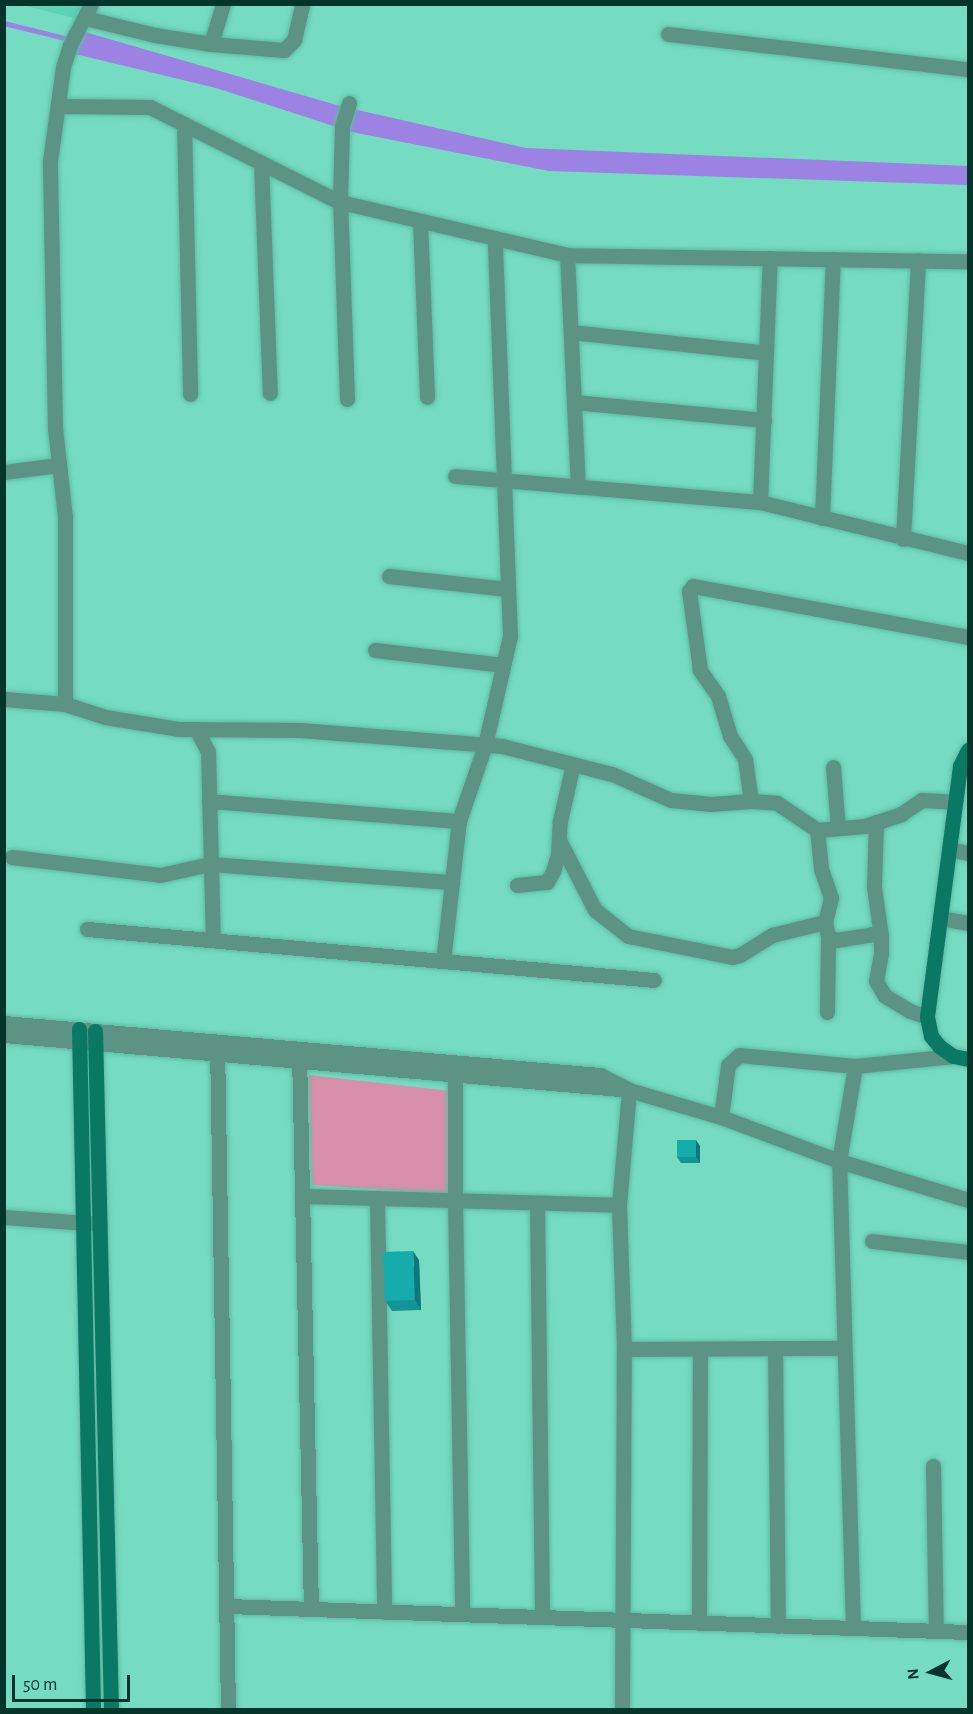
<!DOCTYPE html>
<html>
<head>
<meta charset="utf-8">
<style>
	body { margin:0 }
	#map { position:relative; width:973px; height:1714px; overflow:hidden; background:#75dcc1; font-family:"Alegreya Sans",sans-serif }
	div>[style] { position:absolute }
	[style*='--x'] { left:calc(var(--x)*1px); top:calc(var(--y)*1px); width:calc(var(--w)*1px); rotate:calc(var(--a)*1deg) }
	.built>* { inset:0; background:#5dd2b5 }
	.green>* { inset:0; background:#d88fab }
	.water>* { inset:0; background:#9c83e3 }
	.stream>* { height:4.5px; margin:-2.25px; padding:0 2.25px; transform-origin:2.25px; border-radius:2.25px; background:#9c83e3 }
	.roads { filter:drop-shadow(0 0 2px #5ebaa3) drop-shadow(0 0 2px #5ebaa3) }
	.street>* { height:15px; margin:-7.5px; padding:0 7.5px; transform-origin:7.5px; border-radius:7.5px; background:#5c9384 }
	.secondary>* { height:15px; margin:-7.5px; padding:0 7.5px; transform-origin:7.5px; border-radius:7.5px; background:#0a7964 }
	.wall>* { inset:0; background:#149494 }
	.shaded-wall>* { inset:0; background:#107878 }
	.building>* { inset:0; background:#17acac; transform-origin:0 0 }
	span { translate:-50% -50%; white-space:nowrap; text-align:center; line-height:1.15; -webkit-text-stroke:4.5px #75dcc1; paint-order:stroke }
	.frame { position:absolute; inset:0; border:6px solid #04342a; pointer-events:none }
	.north { position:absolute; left:901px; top:1642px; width:60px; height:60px; -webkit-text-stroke:4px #75dcc1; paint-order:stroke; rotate:264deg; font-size:16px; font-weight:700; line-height:24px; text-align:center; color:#04342a }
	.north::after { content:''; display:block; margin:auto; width:21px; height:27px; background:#04342a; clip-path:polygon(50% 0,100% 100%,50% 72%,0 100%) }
	.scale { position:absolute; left:12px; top:1675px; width:118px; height:27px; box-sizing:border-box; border:3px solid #04342a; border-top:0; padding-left:8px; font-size:18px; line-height:21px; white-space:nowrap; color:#04342a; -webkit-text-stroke:4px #75dcc1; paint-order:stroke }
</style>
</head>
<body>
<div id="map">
	<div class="built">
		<div style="clip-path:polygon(22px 5px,82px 4px,82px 5px,74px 18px)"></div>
	</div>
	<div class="green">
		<div style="clip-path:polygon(309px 1075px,451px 1091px,450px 1194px,312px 1185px)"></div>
	</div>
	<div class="water">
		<div style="clip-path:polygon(85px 32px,340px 106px,526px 148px,968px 166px,968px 185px,549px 171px,352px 132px,216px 88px,75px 54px)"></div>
	</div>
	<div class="stream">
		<div style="--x:4;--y:23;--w:67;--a:13.8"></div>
	</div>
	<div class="roads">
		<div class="street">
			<div style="--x:85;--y:18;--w:72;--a:13.7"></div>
			<div style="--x:155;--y:35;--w:57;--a:9.1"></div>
			<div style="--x:211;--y:44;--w:73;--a:4.7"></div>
			<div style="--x:284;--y:50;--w:14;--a:-45"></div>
			<div style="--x:294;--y:40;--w:37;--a:-77"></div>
			<div style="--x:668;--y:34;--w:302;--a:6.7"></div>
			<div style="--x:211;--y:44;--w:42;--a:-73.3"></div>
			<div style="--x:58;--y:106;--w:92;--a:0.6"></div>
			<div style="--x:150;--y:107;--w:212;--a:26.6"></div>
			<div style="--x:340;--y:202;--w:233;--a:13.1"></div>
			<div style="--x:567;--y:255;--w:401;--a:0.9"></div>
			<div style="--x:184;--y:124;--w:270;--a:88.7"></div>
			<div style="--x:261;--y:163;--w:230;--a:87.8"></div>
			<div style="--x:420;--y:221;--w:176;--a:87.7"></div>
			<div style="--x:567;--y:255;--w:232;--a:87.3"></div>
			<div style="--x:571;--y:332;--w:196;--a:6.1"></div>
			<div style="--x:347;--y:399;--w:197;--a:-92"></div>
			<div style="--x:340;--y:202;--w:76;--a:-88.5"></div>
			<div style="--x:342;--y:126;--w:24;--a:-73"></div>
			<div style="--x:574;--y:402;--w:191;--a:5.4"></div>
			<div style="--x:4;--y:472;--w:55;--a:-7.3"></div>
			<div style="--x:455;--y:476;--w:306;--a:4.9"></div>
			<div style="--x:760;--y:502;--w:214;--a:13.8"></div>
			<div style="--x:760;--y:502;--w:244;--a:-87.7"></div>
			<div style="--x:822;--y:518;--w:259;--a:-87.6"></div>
			<div style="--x:903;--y:539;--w:279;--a:-86.9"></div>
			<div style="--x:389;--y:576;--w:119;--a:6.3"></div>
			<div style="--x:375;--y:650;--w:129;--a:6.7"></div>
			<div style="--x:4;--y:699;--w:61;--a:4.7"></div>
			<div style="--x:65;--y:704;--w:42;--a:18"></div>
			<div style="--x:105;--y:717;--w:74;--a:9.3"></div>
			<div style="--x:178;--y:729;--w:122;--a:0.5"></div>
			<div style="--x:300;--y:730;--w:203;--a:4.5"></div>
			<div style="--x:502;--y:746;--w:114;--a:14.3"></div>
			<div style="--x:612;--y:774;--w:64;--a:23.8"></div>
			<div style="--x:671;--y:800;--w:40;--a:5.7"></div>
			<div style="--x:711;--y:804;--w:40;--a:-4.3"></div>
			<div style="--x:751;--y:801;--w:26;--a:4"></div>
			<div style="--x:777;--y:803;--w:48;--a:34"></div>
			<div style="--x:817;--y:830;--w:48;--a:-4.8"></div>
			<div style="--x:865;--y:826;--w:38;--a:-18"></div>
			<div style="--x:901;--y:814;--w:25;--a:-34"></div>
			<div style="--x:922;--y:800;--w:33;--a:3"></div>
			<div style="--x:65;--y:704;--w:187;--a:-90"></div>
			<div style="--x:65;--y:517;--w:90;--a:-96.4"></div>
			<div style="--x:55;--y:428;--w:267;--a:-91.1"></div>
			<div style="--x:50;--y:161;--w:95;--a:-82.1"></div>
			<div style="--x:63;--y:67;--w:23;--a:-72"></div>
			<div style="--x:70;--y:45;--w:46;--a:-62.9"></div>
			<div style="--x:196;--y:729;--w:26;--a:62"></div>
			<div style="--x:208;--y:752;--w:188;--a:88.5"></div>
			<div style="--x:833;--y:767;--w:61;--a:85.3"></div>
			<div style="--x:209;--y:801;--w:251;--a:4.6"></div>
			<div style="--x:751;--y:801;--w:42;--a:-98.1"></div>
			<div style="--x:745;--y:759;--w:27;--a:-123"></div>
			<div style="--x:730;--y:736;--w:42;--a:-106.7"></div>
			<div style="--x:718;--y:696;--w:32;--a:-125"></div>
			<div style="--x:700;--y:670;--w:80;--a:-97.9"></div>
			<div style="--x:689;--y:591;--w:6;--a:-51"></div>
			<div style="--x:693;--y:586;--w:280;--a:10.5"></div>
			<div style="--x:876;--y:822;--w:65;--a:91.8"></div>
			<div style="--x:874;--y:887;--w:49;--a:81.9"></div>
			<div style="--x:817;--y:830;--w:39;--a:84"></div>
			<div style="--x:821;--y:869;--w:31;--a:71"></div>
			<div style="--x:831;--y:898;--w:25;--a:104"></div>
			<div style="--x:825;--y:922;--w:14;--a:78"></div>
			<div style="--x:828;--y:936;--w:9;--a:27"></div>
			<div style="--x:836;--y:940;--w:36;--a:-9"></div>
			<div style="--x:872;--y:934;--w:9;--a:13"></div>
			<div style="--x:881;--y:936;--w:17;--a:90"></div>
			<div style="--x:881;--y:953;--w:28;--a:100"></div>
			<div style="--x:876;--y:981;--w:17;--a:59"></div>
			<div style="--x:885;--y:996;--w:29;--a:31"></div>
			<div style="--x:910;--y:1011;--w:18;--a:19"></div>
			<div style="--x:559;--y:840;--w:79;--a:62.8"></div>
			<div style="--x:595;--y:910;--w:42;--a:38.2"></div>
			<div style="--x:628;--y:936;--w:106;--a:11.4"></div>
			<div style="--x:732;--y:957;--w:8;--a:-14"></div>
			<div style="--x:740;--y:955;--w:38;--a:-32"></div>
			<div style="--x:772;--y:935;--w:55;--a:-13.8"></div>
			<div style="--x:949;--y:849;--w:19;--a:12"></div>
			<div style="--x:12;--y:857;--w:149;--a:6.9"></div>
			<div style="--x:160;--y:875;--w:51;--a:-12.4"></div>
			<div style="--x:210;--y:864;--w:243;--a:4.3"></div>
			<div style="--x:517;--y:885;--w:30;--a:-6"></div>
			<div style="--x:547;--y:882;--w:13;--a:-61"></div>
			<div style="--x:553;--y:871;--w:17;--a:-73"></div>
			<div style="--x:558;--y:855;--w:34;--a:-87"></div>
			<div style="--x:560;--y:821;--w:58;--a:-77.2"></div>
			<div style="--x:940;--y:918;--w:28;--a:10"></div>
			<div style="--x:87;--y:929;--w:569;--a:5.14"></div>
			<div style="--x:443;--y:961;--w:141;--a:-83.5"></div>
			<div style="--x:459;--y:821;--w:80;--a:-71.1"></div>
			<div style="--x:485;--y:745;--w:112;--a:-77.1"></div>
			<div style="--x:510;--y:636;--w:398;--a:-92.2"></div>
			<div style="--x:827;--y:1012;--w:76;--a:-89.2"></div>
			<div style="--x:4;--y:1023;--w:598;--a:4.99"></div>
			<div style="--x:600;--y:1075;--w:33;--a:27"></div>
			<div style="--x:629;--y:1090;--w:96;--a:16.4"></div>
			<div style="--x:721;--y:1117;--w:126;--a:20.4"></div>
			<div style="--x:839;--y:1161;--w:135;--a:16.8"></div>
			<div style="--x:4;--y:1035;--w:618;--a:5.01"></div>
			<div style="--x:217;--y:1042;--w:668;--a:89.06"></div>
			<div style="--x:299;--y:1052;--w:557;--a:88.77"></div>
			<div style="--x:455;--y:1066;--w:134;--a:90"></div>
			<div style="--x:455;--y:1200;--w:414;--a:89"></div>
			<div style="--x:721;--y:1117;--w:52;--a:-82.3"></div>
			<div style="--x:728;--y:1065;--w:15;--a:-42"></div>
			<div style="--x:739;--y:1055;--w:117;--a:5.4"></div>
			<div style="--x:855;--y:1066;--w:99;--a:-5.8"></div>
			<div style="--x:303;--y:1196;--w:316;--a:1.6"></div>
			<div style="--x:377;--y:1198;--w:414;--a:89"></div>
			<div style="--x:537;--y:1203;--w:414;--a:89.3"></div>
			<div style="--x:4;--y:1217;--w:96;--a:4.2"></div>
			<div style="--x:872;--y:1241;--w:97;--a:6.5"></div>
			<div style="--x:775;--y:1348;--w:278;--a:89.4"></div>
			<div style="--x:624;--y:1349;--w:220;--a:-0.3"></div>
			<div style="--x:933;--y:1466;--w:165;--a:89"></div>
			<div style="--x:227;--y:1606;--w:741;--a:2.01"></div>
			<div style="--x:699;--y:1623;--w:274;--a:-89.8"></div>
			<div style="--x:853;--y:1628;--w:467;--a:-91.7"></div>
			<div style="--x:839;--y:1161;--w:96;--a:-80.4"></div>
			<div style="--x:622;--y:1710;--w:361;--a:-89.7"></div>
			<div style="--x:624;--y:1349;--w:144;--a:-92"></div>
			<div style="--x:619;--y:1205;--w:115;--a:-85"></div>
		</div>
		<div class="secondary">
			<div style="--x:968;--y:750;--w:18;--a:117"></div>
			<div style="--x:960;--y:766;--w:253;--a:97.5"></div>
			<div style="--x:927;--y:1017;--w:19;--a:78"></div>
			<div style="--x:931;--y:1036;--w:13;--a:51"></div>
			<div style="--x:939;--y:1046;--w:17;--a:36"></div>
			<div style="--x:953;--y:1056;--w:15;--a:11"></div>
			<div style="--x:79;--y:1029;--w:681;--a:88.82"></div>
			<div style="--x:95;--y:1031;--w:679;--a:88.65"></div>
		</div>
	</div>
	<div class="wall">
		<div style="clip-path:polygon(700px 1146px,700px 1163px,681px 1163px,677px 1157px)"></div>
		<div style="clip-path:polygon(419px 1260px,421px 1310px,392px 1311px,386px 1302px)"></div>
	</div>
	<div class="shaded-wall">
		<div style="clip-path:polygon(696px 1140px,700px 1146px,700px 1163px,696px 1157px)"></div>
		<div style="clip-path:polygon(413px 1251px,419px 1260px,421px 1310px,415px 1300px)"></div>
	</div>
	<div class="building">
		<div style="left:677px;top:1140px;width:19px;height:17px"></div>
		<div style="left:413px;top:1251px;width:49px;height:30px;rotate:88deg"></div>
	</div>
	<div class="frame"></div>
	<div class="north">N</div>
	<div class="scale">50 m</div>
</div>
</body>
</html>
